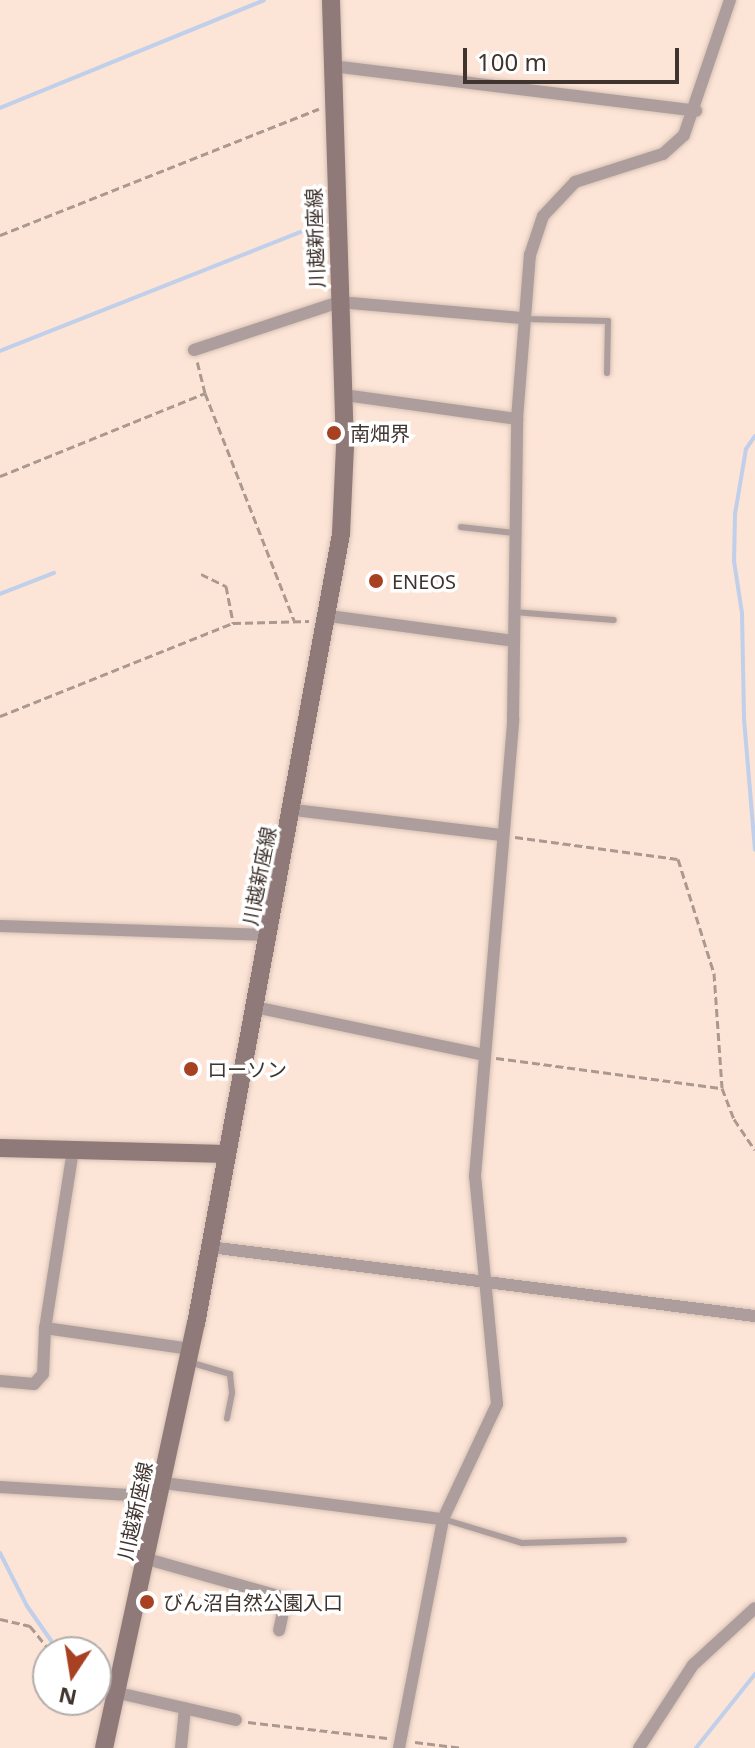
<!DOCTYPE html>
<html>
<head>
<meta charset="utf-8">
<style>
	body { margin:0 }
	#map { position:relative; width:755px; height:1748px; overflow:hidden; background:#fce4d6; font-family:"Noto Sans","Noto Sans JP",sans-serif }
	div>[style] { position:absolute }
	[style*='--x'] { left:calc(var(--x)*1px); top:calc(var(--y)*1px); width:calc(var(--w)*1px); rotate:calc(var(--a)*1deg) }
	.stream>* { height:4px; margin:-2px; padding:0 2px; transform-origin:2px; border-radius:2px; background:#c0cfea }
	.path>* { height:3px; margin-top:-1.5px; transform-origin:0; background:repeating-linear-gradient(90deg,#ab988e 0 8px,transparent 0 12px) }
	.roads { filter:drop-shadow(0 0 2px #d6c1b4) drop-shadow(0 0 2px #d6c1b4) }
	.lane>* { height:6px; margin:-3px; padding:0 3px; transform-origin:3px; border-radius:3px; background:#ad9e9d }
	.street>* { height:12px; margin:-6px; padding:0 6px; transform-origin:6px; border-radius:6px; background:#ad9e9d }
	.secondary>* { height:18px; margin:-9px; padding:0 9px; transform-origin:9px; border-radius:9px; background:#907a79 }
	.dots>* { width:22px; height:22px; translate:-50% -50%; box-sizing:border-box; border:4px solid #fff; border-radius:50% }
	span { translate:-50% -50%; white-space:nowrap; text-align:center; line-height:1.15; -webkit-text-stroke:7px #fff; paint-order:stroke }
	.street-label { font-size:20px; color:#40342e }
	.poi-label { font-size:20px; color:#40342e }
	.left { translate:0 -50%; text-align:left }
	.north { position:absolute; left:32px; top:1636px; width:80px; height:80px; box-sizing:border-box; background:#fff; border:2px solid #b3aeab; border-radius:50%; rotate:192deg; font-size:22px; font-weight:700; line-height:32px; text-align:center; color:#40342e }
	.north::after { content:''; display:block; margin:auto; width:28px; height:36px; background:#a84022; clip-path:polygon(50% 0,100% 100%,50% 72%,0 100%) }
	.scale { position:absolute; left:463px; top:48px; width:216px; height:36px; box-sizing:border-box; border:4px solid #40342e; border-top:0; padding-left:10px; font-size:24px; line-height:28px; white-space:nowrap; color:#40342e; -webkit-text-stroke:6px #fff; paint-order:stroke }
</style>
</head>
<body>
<div id="map">
	<div class="stream">
		<div style="--x:0;--y:108;--w:285;--a:-22.2"></div>
		<div style="--x:0;--y:351;--w:350;--a:-21.6"></div>
		<div style="--x:755;--y:436;--w:16;--a:125"></div>
		<div style="--x:746;--y:449;--w:66;--a:99.6"></div>
		<div style="--x:735;--y:514;--w:47;--a:91.2"></div>
		<div style="--x:734;--y:561;--w:53;--a:81.3"></div>
		<div style="--x:742;--y:613;--w:106;--a:88.9"></div>
		<div style="--x:744;--y:719;--w:131;--a:85.2"></div>
		<div style="--x:0;--y:594;--w:58;--a:-21.3"></div>
		<div style="--x:0;--y:1553;--w:59;--a:63"></div>
		<div style="--x:27;--y:1606;--w:56;--a:55.2"></div>
		<div style="--x:96;--y:1680;--w:8;--a:23"></div>
		<div style="--x:696;--y:1748;--w:95;--a:-51.4"></div>
	</div>
	<div class="path">
		<div style="--x:0;--y:235;--w:343;--a:-21.6"></div>
		<div style="--x:205;--y:393;--w:244;--a:68.6"></div>
		<div style="--x:0;--y:476;--w:221;--a:-22"></div>
		<div style="--x:205;--y:393;--w:32;--a:-104"></div>
		<div style="--x:201;--y:574;--w:28;--a:26"></div>
		<div style="--x:226;--y:586;--w:38;--a:79"></div>
		<div style="--x:0;--y:716;--w:251;--a:-21.8"></div>
		<div style="--x:233;--y:623;--w:76;--a:-1.5"></div>
		<div style="--x:515;--y:837;--w:164;--a:7.7"></div>
		<div style="--x:678;--y:859;--w:120;--a:72.5"></div>
		<div style="--x:714;--y:973;--w:115;--a:86"></div>
		<div style="--x:722;--y:1088;--w:33;--a:69"></div>
		<div style="--x:734;--y:1119;--w:37;--a:56"></div>
		<div style="--x:496;--y:1058;--w:228;--a:7.6"></div>
		<div style="--x:0;--y:1619;--w:31;--a:13"></div>
		<div style="--x:30;--y:1626;--w:33;--a:51"></div>
		<div style="--x:248;--y:1722;--w:140;--a:6.6"></div>
		<div style="--x:415;--y:1742;--w:48;--a:7.1"></div>
	</div>
	<div class="roads">
		<div class="lane">
			<div style="--x:524;--y:319;--w:84;--a:1.4"></div>
			<div style="--x:608;--y:321;--w:52;--a:91.1"></div>
			<div style="--x:461;--y:527;--w:53;--a:6.5"></div>
			<div style="--x:514;--y:612;--w:100;--a:4.6"></div>
			<div style="--x:189;--y:1362;--w:43;--a:16.3"></div>
			<div style="--x:230;--y:1374;--w:19;--a:84"></div>
			<div style="--x:232;--y:1393;--w:26;--a:101"></div>
			<div style="--x:443;--y:1519;--w:83;--a:16.9"></div>
			<div style="--x:522;--y:1543;--w:102;--a:-1.7"></div>
		</div>
		<div class="street">
			<div style="--x:332;--y:66;--w:367;--a:7"></div>
			<div style="--x:194;--y:350;--w:153;--a:-18.3"></div>
			<div style="--x:339;--y:302;--w:183;--a:5"></div>
			<div style="--x:344;--y:395;--w:175;--a:7.9"></div>
			<div style="--x:329;--y:616;--w:186;--a:7.7"></div>
			<div style="--x:294;--y:810;--w:209;--a:6.9"></div>
			<div style="--x:0;--y:926;--w:270;--a:1.9"></div>
			<div style="--x:255;--y:1007;--w:234;--a:11.8"></div>
			<div style="--x:73;--y:1150;--w:180;--a:98.9"></div>
			<div style="--x:45;--y:1328;--w:147;--a:8.2"></div>
			<div style="--x:210;--y:1247;--w:549;--a:7.22"></div>
			<div style="--x:0;--y:1381;--w:34;--a:5"></div>
			<div style="--x:34;--y:1384;--w:13;--a:-48"></div>
			<div style="--x:43;--y:1374;--w:46;--a:-87.5"></div>
			<div style="--x:164;--y:1483;--w:281;--a:7.4"></div>
			<div style="--x:0;--y:1487;--w:161;--a:3.6"></div>
			<div style="--x:147;--y:1559;--w:144;--a:15.7"></div>
			<div style="--x:286;--y:1598;--w:33;--a:102"></div>
			<div style="--x:114;--y:1692;--w:125;--a:12.9"></div>
			<div style="--x:181;--y:1748;--w:40;--a:-84.3"></div>
			<div style="--x:399;--y:1748;--w:233;--a:-79.1"></div>
			<div style="--x:443;--y:1519;--w:127;--a:-64.8"></div>
			<div style="--x:497;--y:1404;--w:229;--a:-95.5"></div>
			<div style="--x:475;--y:1176;--w:458;--a:-85.2"></div>
			<div style="--x:513;--y:720;--w:301;--a:-89.2"></div>
			<div style="--x:517;--y:419;--w:165;--a:-85.5"></div>
			<div style="--x:530;--y:255;--w:41;--a:-71.6"></div>
			<div style="--x:543;--y:216;--w:47;--a:-46.7"></div>
			<div style="--x:575;--y:182;--w:92;--a:-17.7"></div>
			<div style="--x:663;--y:154;--w:28;--a:-42"></div>
			<div style="--x:684;--y:135;--w:143;--a:-71.2"></div>
			<div style="--x:639;--y:1748;--w:99;--a:-57"></div>
			<div style="--x:693;--y:1665;--w:84;--a:-42.6"></div>
		</div>
		<div class="secondary">
			<div style="--x:0;--y:1148;--w:227;--a:1.5"></div>
			<div style="--x:104;--y:1748;--w:434;--a:-77.8"></div>
			<div style="--x:196;--y:1324;--w:803;--a:-79.6"></div>
			<div style="--x:341;--y:534;--w:87;--a:-87.4"></div>
			<div style="--x:345;--y:447;--w:447;--a:-91.8"></div>
		</div>
	</div>
	<div class="dots">
		<div style="left:334px;top:433px;background:#a84022"></div>
		<div style="left:376px;top:581px;background:#a84022"></div>
		<div style="left:191px;top:1069px;background:#a84022"></div>
		<div style="left:147px;top:1602px;background:#a84022"></div>
	</div>
	<div class="street-label">
		<span style="left:315px;top:238px;rotate:-92deg">川越新座線</span>
		<span style="left:259px;top:876px;rotate:-79deg">川越新座線</span>
		<span style="left:135px;top:1511px;rotate:-78deg">川越新座線</span>
	</div>
	<div class="poi-label">
		<span class="left" style="left:350px;top:433px">南畑界</span>
		<span class="left" style="left:392px;top:581px">ENEOS</span>
		<span class="left" style="left:207px;top:1069px">ローソン</span>
		<span class="left" style="left:163px;top:1602px">びん沼自然公園入口</span>
	</div>
	<div class="north">N</div>
	<div class="scale">100 m</div>
</div>
</body>
</html>
